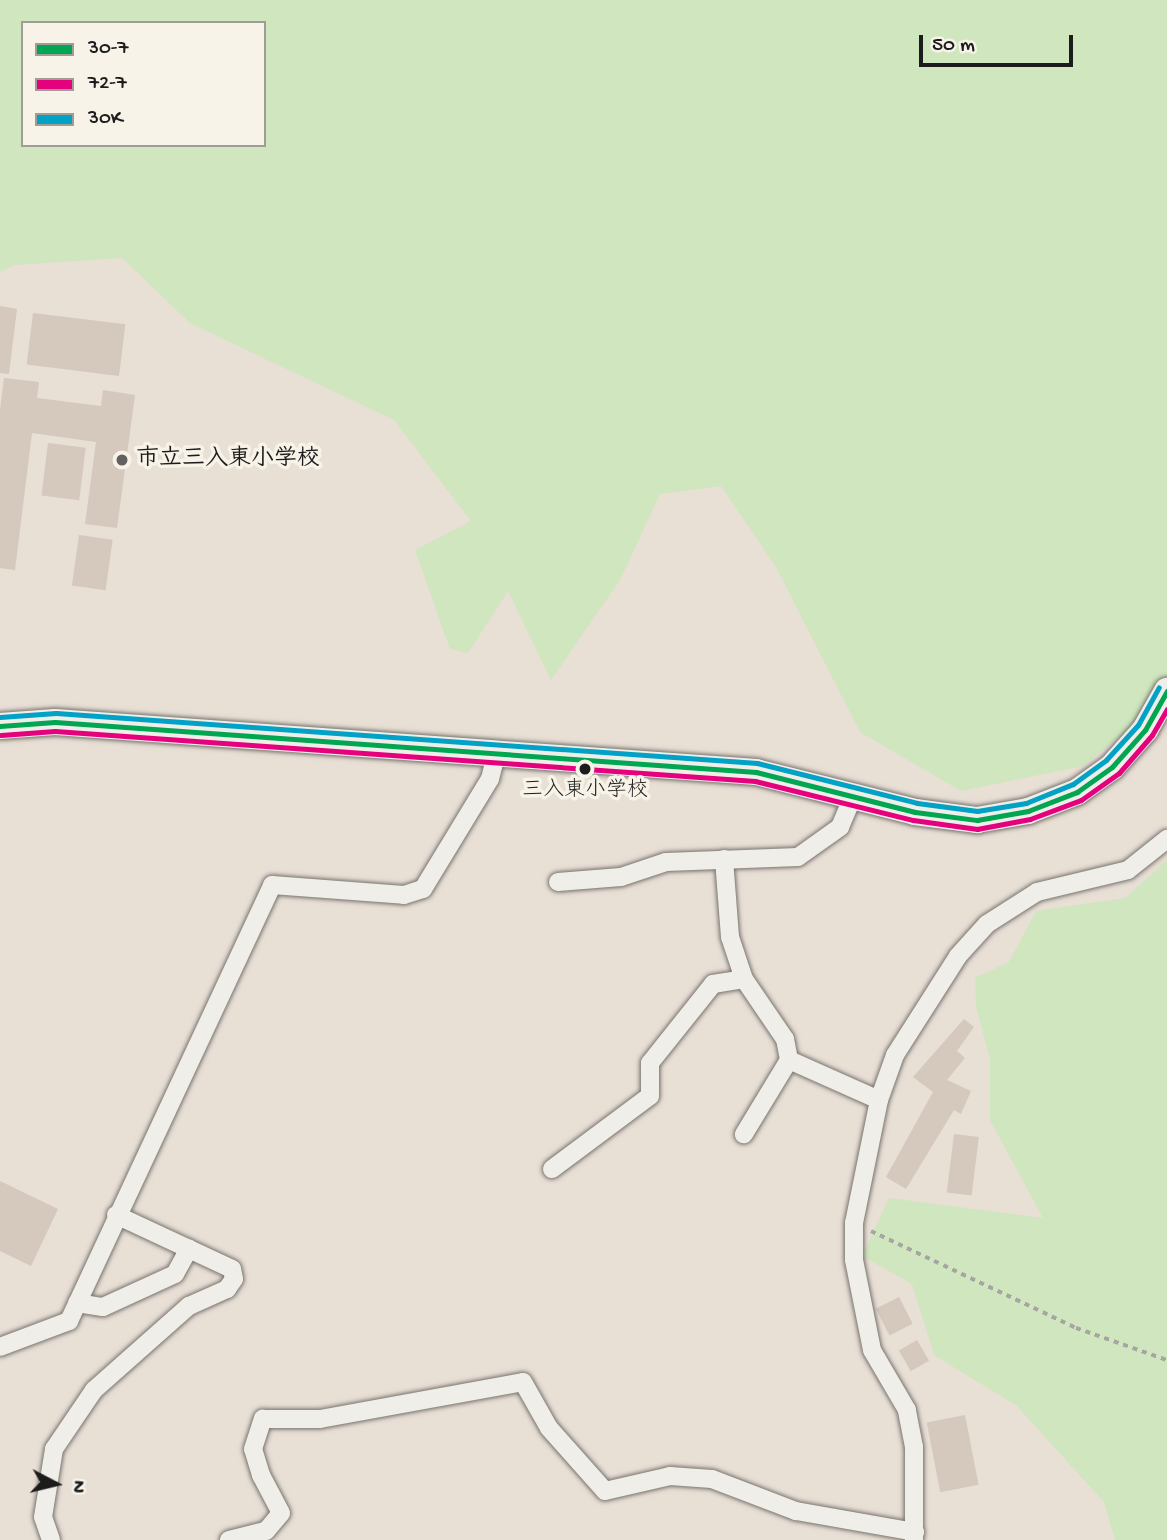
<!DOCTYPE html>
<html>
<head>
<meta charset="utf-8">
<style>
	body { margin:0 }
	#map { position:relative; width:1167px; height:1540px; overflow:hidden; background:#e8dfd5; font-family:"Gochi Hand","Klee One",sans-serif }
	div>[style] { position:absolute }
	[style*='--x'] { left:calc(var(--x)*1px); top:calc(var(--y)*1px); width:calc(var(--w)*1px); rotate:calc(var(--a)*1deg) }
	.green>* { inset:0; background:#cfe6be }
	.building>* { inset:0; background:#d5c8bd; transform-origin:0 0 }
	.path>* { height:3.5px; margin-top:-1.75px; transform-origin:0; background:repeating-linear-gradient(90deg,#a7a5a2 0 5px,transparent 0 10px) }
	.roads { filter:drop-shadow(0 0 2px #78746f) drop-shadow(0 0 2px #78746f) }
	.street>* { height:18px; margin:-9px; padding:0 9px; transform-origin:9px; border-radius:9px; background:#f0eee9 }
	.secondary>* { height:26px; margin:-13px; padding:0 13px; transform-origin:13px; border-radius:13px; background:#f0eee9 }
	.bus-1>* { height:5px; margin:-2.5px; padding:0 2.5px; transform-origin:2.5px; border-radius:2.5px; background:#00a651 }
	.bus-2>* { height:5px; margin:-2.5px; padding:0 2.5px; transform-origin:2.5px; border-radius:2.5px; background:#e5007d }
	.bus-3>* { height:5px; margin:-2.5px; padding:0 2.5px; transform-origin:2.5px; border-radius:2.5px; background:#01a2c5 }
	.dots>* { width:19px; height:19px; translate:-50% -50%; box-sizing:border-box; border:4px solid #f7f3e8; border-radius:50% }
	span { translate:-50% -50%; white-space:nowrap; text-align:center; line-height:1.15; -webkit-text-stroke:7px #f7f3e8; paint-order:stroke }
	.bus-label { font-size:21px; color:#1c1c1c }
	.poi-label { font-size:23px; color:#1c1c1c; font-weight:700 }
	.left { translate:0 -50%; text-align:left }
	.legend { position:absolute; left:21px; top:21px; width:245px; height:126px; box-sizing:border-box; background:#f7f3e8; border:2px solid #9f9d96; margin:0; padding:9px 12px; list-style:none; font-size:21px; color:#1c1c1c }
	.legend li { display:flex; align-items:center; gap:14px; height:35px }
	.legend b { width:35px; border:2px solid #9f9d96 }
	.north { position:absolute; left:21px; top:1449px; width:70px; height:70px; -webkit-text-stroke:5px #f7f3e8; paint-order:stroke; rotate:97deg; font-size:19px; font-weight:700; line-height:28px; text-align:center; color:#1c1c1c }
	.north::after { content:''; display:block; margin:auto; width:24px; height:32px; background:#1c1c1c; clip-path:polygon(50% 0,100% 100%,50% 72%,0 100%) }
	.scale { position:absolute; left:919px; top:35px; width:154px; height:32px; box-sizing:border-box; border:4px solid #1c1c1c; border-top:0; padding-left:9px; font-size:21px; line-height:24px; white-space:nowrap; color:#1c1c1c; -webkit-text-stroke:5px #f7f3e8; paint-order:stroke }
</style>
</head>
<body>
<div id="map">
	<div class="green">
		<div style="clip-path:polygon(evenodd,0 0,1167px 0,1167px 698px,1083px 766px,961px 791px,860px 732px,776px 567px,721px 486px,660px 494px,620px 580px,551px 680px,508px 591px,468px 653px,450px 649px,415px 550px,471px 521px,394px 420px,190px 323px,122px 258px,14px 265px,0 272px,0 0,23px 23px,264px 23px,264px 145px,23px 145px,23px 23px)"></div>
		<div style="clip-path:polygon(1167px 860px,1167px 1540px,1115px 1540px,1104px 1502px,1017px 1406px,934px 1355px,912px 1284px,862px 1256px,889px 1198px,1043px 1218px,990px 1120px,990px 1059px,976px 1007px,975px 978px,1009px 962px,1036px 911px,1125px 898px)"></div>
	</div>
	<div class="building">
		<div style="clip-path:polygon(0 306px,17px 309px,9px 374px,0 373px)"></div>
		<div style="left:33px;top:313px;width:93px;height:52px;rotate:7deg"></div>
		<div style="clip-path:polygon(4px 378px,39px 382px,37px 398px,101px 406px,103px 390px,135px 395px,117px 528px,85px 524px,96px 442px,32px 433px,15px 570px,0 568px,0 410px)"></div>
		<div style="left:48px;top:443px;width:38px;height:53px;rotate:7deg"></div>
		<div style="left:79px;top:535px;width:34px;height:51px;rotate:8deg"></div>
		<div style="clip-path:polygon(964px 1019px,974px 1027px,957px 1051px,965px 1058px,947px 1080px,971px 1091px,961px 1114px,954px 1110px,906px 1189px,886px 1177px,933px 1092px,913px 1077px)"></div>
		<div style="left:954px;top:1134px;width:25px;height:59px;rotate:7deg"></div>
		<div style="clip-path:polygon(0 1181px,58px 1209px,31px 1266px,0 1251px)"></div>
		<div style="left:899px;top:1297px;width:30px;height:26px;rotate:63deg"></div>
		<div style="left:917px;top:1340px;width:24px;height:21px;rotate:60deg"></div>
		<div style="left:965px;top:1415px;width:71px;height:39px;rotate:79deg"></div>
	</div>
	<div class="path">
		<div style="--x:871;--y:1231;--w:227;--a:25.3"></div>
		<div style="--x:1076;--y:1328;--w:96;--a:19.4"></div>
	</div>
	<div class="roads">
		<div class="street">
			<div style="--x:724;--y:859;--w:78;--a:85.6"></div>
			<div style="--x:730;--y:937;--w:44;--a:71.6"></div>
			<div style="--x:744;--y:979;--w:73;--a:55.7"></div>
			<div style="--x:785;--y:1039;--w:21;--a:79"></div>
			<div style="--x:789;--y:1060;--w:87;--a:121.3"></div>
			<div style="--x:558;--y:882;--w:63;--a:-4.5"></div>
			<div style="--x:621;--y:877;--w:47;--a:-18.4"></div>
			<div style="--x:666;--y:862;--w:132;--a:-2.2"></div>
			<div style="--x:798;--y:857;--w:52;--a:-35.5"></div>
			<div style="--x:840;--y:827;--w:36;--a:-67"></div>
			<div style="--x:789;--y:1060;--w:98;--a:24"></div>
			<div style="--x:552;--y:1169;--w:122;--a:-36.7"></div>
			<div style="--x:650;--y:1096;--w:33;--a:-90"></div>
			<div style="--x:650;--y:1063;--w:101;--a:-51.4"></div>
			<div style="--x:713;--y:984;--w:31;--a:-9"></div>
			<div style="--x:77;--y:1303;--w:26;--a:9"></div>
			<div style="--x:103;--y:1307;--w:79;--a:-24.6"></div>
			<div style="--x:175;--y:1274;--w:29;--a:-61"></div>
			<div style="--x:0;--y:1347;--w:74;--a:-20.6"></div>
			<div style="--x:69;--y:1321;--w:481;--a:-65"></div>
			<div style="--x:272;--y:885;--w:132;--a:4.3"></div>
			<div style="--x:404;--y:895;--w:20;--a:-18"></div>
			<div style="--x:423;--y:889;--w:129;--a:-58.7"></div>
			<div style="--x:490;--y:779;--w:29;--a:-76"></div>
			<div style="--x:51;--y:1540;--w:24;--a:-109"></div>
			<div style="--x:43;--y:1517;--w:69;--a:-80.8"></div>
			<div style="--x:54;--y:1449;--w:71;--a:-55.9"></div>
			<div style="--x:94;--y:1390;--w:127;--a:-41.5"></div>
			<div style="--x:189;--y:1306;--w:42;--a:-24.1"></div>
			<div style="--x:227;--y:1289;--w:12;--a:-55"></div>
			<div style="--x:234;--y:1279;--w:10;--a:-101"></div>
			<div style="--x:232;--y:1269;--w:128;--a:-155"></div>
			<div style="--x:229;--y:1540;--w:38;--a:-14"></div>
			<div style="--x:266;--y:1531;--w:23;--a:-50"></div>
			<div style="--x:281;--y:1513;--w:43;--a:-117.8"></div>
			<div style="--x:261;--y:1475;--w:27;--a:-107"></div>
			<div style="--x:253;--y:1449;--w:32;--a:-72"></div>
			<div style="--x:263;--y:1419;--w:57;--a:0"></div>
			<div style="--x:320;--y:1419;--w:206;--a:-10.3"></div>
			<div style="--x:523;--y:1382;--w:53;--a:60.5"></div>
			<div style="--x:549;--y:1428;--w:84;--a:48.4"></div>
			<div style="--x:605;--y:1491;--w:67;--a:-13"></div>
			<div style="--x:670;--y:1476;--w:42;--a:4.1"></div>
			<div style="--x:712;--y:1479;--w:90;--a:20.9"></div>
			<div style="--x:796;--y:1511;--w:121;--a:10"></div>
			<div style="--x:914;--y:1540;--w:93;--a:-90"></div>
			<div style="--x:914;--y:1447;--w:38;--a:-101"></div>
			<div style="--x:907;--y:1410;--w:69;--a:-120.3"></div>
			<div style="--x:872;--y:1350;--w:92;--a:-101.3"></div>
			<div style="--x:854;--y:1260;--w:37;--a:-90"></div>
			<div style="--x:854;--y:1223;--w:126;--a:-78.5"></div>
			<div style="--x:879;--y:1100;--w:48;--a:-70.4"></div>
			<div style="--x:895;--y:1055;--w:117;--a:-57.5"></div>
			<div style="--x:958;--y:956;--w:43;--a:-47.8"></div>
			<div style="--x:987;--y:924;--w:59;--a:-32.6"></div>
			<div style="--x:1037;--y:892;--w:94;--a:-13.6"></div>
			<div style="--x:1128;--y:870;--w:50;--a:-38.5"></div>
		</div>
		<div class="secondary">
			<div style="--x:0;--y:726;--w:55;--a:-4.2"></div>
			<div style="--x:55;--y:722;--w:703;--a:4.08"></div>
			<div style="--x:756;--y:772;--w:164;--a:14.1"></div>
			<div style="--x:915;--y:812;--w:63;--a:7.4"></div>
			<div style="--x:977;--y:820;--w:52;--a:-10"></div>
			<div style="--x:1028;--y:811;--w:53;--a:-21.2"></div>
			<div style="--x:1077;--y:792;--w:43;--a:-35.5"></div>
			<div style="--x:1112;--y:767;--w:50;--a:-48.3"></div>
			<div style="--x:1145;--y:730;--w:45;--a:-60.6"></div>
		</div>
	</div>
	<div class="bus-1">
		<div style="--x:0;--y:726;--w:55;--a:-4.2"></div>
		<div style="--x:55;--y:722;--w:703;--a:4.08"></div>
		<div style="--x:756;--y:772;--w:164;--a:14.1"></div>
		<div style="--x:915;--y:812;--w:63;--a:7.4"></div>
		<div style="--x:977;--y:820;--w:52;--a:-10"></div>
		<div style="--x:1028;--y:811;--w:53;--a:-21.2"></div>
		<div style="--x:1077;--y:792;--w:43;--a:-35.5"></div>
		<div style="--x:1112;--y:767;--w:50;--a:-48.3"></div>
		<div style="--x:1145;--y:730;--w:45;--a:-60.6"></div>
	</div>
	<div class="bus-2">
		<div style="--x:1;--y:735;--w:54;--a:-4.2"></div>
		<div style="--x:55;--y:731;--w:702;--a:4.09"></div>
		<div style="--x:755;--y:781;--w:163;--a:13.9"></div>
		<div style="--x:913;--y:820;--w:65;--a:8"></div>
		<div style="--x:977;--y:829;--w:54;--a:-10.7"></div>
		<div style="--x:1030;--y:819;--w:54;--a:-20.4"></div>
		<div style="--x:1081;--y:800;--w:47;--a:-35.4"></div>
		<div style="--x:1119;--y:773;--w:50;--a:-49"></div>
		<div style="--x:1152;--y:735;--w:30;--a:-60"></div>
	</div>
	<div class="bus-3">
		<div style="--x:0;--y:717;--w:56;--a:-4.1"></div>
		<div style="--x:56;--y:713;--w:703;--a:4.08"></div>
		<div style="--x:757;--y:763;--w:165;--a:14"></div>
		<div style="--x:917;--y:803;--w:61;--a:7.6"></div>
		<div style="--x:977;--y:811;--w:50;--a:-9.3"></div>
		<div style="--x:1026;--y:803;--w:51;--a:-22"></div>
		<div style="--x:1073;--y:784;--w:41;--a:-36"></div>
		<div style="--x:1106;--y:760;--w:47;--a:-47.6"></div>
		<div style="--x:1138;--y:725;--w:43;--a:-61.1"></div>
	</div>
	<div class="dots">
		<div style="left:122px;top:460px;background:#63605d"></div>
		<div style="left:585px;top:769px;background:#1c1c1c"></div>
	</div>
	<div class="bus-label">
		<span style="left:585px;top:792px">三入東小学校</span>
	</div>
	<div class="poi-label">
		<span class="left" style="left:136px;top:460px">市立三入東小学校</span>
	</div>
	<ul class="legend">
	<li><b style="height:9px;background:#00a651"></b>30-7</li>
	<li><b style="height:9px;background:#e5007d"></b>72-7</li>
	<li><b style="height:9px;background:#01a2c5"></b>30K</li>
	</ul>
	<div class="north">N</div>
	<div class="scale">50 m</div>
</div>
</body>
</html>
